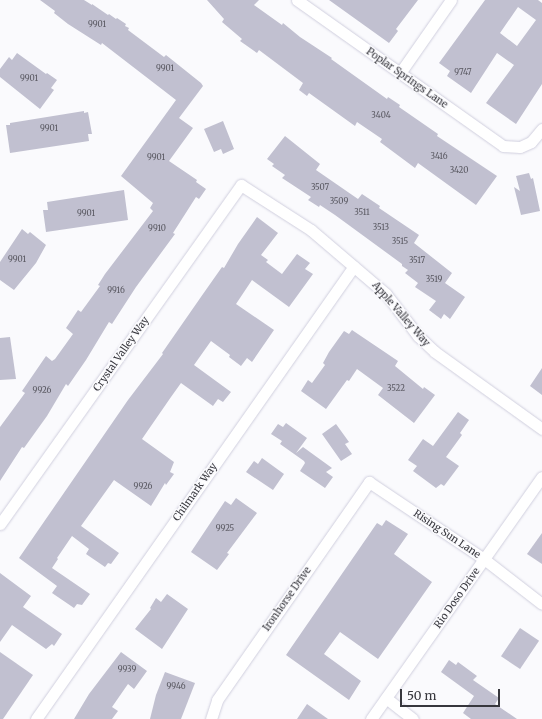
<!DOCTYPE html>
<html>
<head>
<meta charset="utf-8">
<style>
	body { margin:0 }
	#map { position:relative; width:542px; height:719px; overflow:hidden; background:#fafafd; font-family:Merriweather,serif }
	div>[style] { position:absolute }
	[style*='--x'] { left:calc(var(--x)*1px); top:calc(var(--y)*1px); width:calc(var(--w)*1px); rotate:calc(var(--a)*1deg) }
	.building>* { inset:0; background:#c1c0d0; transform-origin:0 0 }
	.roads { filter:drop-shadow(0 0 1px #d0cfde) drop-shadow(0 0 1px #d0cfde) }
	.street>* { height:11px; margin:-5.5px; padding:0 5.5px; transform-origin:5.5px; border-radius:5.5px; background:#fff }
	span { translate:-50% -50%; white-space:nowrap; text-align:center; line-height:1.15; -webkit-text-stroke:3px #fafafd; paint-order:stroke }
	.number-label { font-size:8px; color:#5a5962 }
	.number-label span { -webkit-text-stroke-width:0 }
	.street-label { font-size:10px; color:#37373d }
	.scale { position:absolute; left:400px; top:689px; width:100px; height:18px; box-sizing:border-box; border:2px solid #37373d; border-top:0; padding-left:5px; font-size:12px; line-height:14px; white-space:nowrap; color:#37373d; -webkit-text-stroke:3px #fafafd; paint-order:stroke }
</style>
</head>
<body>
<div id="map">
	<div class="building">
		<div style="clip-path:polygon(40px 0,84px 0,92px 5px,92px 4px,108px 15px,109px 14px,116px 19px,117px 18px,126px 24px,125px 26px,129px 28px,128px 30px,164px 57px,166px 55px,201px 83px,203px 86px,179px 118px,193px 128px,169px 161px,197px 180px,196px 182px,206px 189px,199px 199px,196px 197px,173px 233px,175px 234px,136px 287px,112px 324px,109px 322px,86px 360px,68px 386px,66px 384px,47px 416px,24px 448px,22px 447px,0 481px,0 427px,25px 393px,22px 391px,46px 356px,52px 361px,55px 359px,73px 334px,66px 328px,78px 310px,81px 312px,100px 286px,98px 285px,105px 274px,153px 211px,150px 208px,153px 203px,121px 176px,176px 100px,102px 43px,101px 45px,68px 24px,54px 13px,55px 11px)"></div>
		<div style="clip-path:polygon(207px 0,259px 0,254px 5px,282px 25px,283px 23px,300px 37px,332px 58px,331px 59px,387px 99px,388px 97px,400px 105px,399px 107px,438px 134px,437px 136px,497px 176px,476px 205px,418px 163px,415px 168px,380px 142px,382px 139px,357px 122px,355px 126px,309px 93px,307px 96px,299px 90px,303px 83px,259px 50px,257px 53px,240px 41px,242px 39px,222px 22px,224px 19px)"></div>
		<div style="clip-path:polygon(329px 0,418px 0,396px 29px,398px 31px,389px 43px)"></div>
		<div style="clip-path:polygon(evenodd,485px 0,538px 0,542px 3px,542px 84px,516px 124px,486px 103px,514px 65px,497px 53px,471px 93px,447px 76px,450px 71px,439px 63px,485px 0,518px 7px,536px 20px,517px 46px,500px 33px,518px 7px)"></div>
		<div style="clip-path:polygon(17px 53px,46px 74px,47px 73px,57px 80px,51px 88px,54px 90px,40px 109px,0 77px,0 69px,9px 57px,12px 60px)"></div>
		<div style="clip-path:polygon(84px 111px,84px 113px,88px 112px,92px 134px,88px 134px,89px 141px,10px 153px,6px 125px,10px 125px,10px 123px)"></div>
		<div style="clip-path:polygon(223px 121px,234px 149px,223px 154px,221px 149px,214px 152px,204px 129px)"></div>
		<div style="clip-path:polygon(285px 136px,320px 164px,316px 170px,358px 199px,362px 194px,380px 206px,379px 208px,419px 235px,414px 243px,452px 273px,445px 283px,465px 297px,450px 319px,444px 314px,441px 319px,429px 310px,436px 301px,415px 287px,418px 283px,405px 273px,408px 270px,402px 266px,402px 264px,335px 215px,320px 205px,319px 207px,308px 200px,311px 197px,282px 178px,285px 175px,272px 166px,274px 164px,267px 159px)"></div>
		<div style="clip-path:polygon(529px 173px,531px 179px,533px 178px,540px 211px,521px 215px,514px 187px,520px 191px,516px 176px)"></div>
		<div style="clip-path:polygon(124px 190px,128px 220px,46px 232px,43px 210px,48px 210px,47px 202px)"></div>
		<div style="clip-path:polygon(257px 217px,278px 233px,261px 255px,268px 260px,266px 262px,282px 274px,297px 254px,310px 263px,305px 269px,313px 274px,289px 307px,252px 280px,236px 304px,274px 330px,252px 362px,247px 358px,241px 366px,229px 357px,230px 355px,211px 341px,194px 365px,231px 392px,223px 402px,218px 399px,213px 406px,181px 383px,171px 397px,142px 439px,174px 462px,170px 472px,174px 474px,166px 485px,165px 483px,151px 506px,114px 480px,81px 526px,119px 553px,111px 564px,108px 563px,105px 567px,86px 554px,89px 549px,72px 536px,57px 558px,58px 559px,52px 568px,90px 594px,82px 605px,77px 604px,74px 608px,52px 593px,57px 586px,19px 558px,128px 400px,163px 354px,162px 353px,203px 294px,222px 267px,224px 268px,238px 244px)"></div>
		<div style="clip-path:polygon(22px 229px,28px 234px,30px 232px,46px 245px,36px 263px,14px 290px,0 280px,0 262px)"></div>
		<div style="clip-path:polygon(352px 330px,398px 361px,395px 366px,423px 389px,424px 387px,435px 395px,414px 423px,378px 395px,383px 388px,357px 369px,349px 381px,347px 380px,326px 409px,301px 391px,308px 380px,312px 383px,325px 365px,323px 363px,329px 352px,344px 331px,349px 334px)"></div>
		<div style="clip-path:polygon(10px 337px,16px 379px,0 380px,0 338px)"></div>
		<div style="clip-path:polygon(542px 368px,542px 395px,530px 386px)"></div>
		<div style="clip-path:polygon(458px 412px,469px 420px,460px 433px,462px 435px,446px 457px,459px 466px,444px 486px,441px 484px,436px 488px,413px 471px,417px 466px,408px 460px,423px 439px,433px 446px)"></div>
		<div style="clip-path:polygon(286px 423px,307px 438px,296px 453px,303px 447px,332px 468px,326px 472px,333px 477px,325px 488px,300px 471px,305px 463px,304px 461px,280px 444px,282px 441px,271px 434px,278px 424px,283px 427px)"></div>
		<div style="clip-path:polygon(336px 424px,349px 442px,345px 444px,352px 454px,341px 461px,322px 434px)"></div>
		<div style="clip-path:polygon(262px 458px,284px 474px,273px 490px,246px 472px,254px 461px,258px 464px)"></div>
		<div style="clip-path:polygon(236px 498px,257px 513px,227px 553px,229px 554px,217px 570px,191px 552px,225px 501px,231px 505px)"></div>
		<div style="clip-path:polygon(386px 520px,408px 534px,394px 554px,432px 582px,378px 659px,340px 632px,324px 654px,361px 681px,349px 700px,286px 655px,377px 523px,382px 526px)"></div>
		<div style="clip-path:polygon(542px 533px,542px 564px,527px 554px)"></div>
		<div style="clip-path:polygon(0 573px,31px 596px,23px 607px,62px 634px,54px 646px,52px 644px,46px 649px,12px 625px,0 642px)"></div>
		<div style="clip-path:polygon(167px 594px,188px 609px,162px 649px,135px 629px,151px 609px,150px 608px,156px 598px,161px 602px)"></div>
		<div style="left:520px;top:628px;width:23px;height:34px;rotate:34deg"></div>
		<div style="clip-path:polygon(0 652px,33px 675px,3px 719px,0 719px)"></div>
		<div style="clip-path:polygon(121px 652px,147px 671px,134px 689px,128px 684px,112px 707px,118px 711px,112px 719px,74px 719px,89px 694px)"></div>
		<div style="clip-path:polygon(449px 660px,456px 665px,458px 662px,477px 676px,473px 680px,499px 698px,495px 704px,517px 719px,471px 719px,463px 713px,474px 696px,441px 672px)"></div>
		<div style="clip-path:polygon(165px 672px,195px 683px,181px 719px,150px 719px,156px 695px)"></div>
		<div style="clip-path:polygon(307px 704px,328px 719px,297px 719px)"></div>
	</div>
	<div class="roads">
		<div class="street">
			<div style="--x:297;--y:0;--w:252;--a:35.3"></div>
			<div style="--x:503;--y:146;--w:17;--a:3"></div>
			<div style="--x:520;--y:147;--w:12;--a:-24"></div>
			<div style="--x:531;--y:142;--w:17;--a:-50"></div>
			<div style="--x:400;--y:73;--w:89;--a:-55.1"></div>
			<div style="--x:0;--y:524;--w:416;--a:-54.6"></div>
			<div style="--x:241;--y:185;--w:83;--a:32.7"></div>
			<div style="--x:311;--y:230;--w:99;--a:40.5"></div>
			<div style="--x:386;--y:294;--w:53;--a:52.7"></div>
			<div style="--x:418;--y:336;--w:23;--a:43"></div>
			<div style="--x:435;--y:352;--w:132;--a:35.7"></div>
			<div style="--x:386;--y:698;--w:34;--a:38"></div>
			<div style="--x:36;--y:719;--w:553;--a:-54.93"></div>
			<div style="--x:211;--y:719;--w:20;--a:-72"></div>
			<div style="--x:217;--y:700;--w:266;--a:-55.1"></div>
			<div style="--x:369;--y:482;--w:138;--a:33.8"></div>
			<div style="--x:484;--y:559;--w:73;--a:37.8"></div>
			<div style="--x:371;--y:719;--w:296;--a:-54.8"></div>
		</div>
	</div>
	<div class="number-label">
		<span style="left:97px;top:25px">9901</span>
		<span style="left:165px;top:69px">9901</span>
		<span style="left:463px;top:73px">9747</span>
		<span style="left:29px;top:79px">9901</span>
		<span style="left:381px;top:116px">3404</span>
		<span style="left:49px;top:129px">9901</span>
		<span style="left:439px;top:157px">3416</span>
		<span style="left:156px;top:158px">9901</span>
		<span style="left:459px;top:171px">3420</span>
		<span style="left:320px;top:188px">3507</span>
		<span style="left:339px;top:202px">3509</span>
		<span style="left:362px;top:213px">3511</span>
		<span style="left:86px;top:214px">9901</span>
		<span style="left:381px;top:228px">3513</span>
		<span style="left:157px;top:229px">9910</span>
		<span style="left:400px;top:242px">3515</span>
		<span style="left:17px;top:260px">9901</span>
		<span style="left:417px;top:261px">3517</span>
		<span style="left:434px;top:280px">3519</span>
		<span style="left:116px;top:291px">9916</span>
		<span style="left:396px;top:389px">3522</span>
		<span style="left:42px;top:391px">9926</span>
		<span style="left:143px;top:487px">9926</span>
		<span style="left:225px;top:529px">9925</span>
		<span style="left:127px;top:670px">9939</span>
		<span style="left:176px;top:687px">9946</span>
	</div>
	<div class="street-label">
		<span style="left:407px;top:78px;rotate:35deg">Poplar Springs Lane</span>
		<span style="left:401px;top:314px;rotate:49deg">Apple Valley Way</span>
		<span style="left:121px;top:354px;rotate:-55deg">Crystal Valley Way</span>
		<span style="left:195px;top:492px;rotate:-55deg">Chilmark Way</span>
		<span style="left:447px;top:534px;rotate:34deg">Rising Sun Lane</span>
		<span style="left:457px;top:598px;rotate:-55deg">Rio Doso Drive</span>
		<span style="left:287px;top:599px;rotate:-55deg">Ironhorse Drive</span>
	</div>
	<div class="scale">50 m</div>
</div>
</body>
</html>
